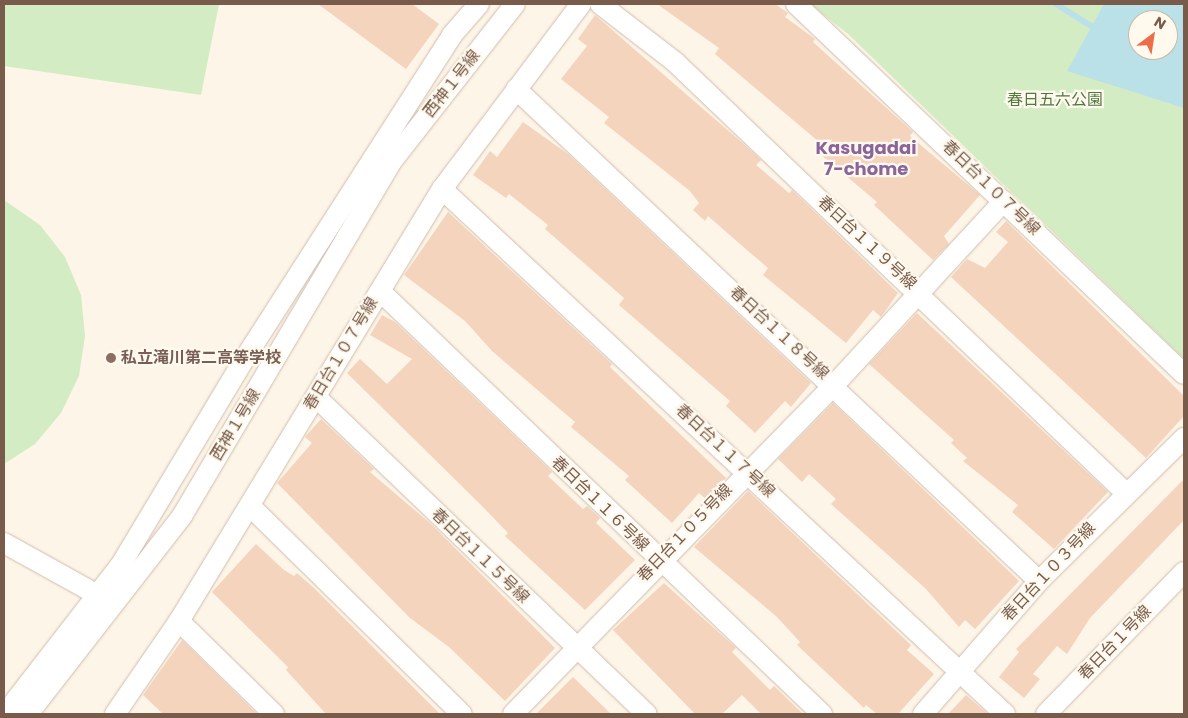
<!DOCTYPE html>
<html>
<head>
<meta charset="utf-8">
<style>
	body { margin:0 }
	#map { position:relative; width:1188px; height:718px; overflow:hidden; background:#fdf5e7; font-family:Poppins,"Noto Sans JP",sans-serif }
	div>[style] { position:absolute }
	[style*='--x'] { left:calc(var(--x)*1px); top:calc(var(--y)*1px); width:calc(var(--w)*1px); rotate:calc(var(--a)*1deg) }
	.green>* { inset:0; background:#d4ecc4 }
	.water>* { inset:0; background:#bae1e8 }
	.stream>* { height:6px; margin:-3px; padding:0 3px; transform-origin:3px; border-radius:3px; background:#bae1e8 }
	.building>* { inset:0; background:#f4d4bd }
	.roads { filter:drop-shadow(0 0 1px #d0bcac) drop-shadow(0 0 1px #d0bcac) }
	.minor>* { height:20px; margin:-10px; padding:0 10px; transform-origin:10px; border-radius:10px; background:#fff }
	.dots>* { width:14px; height:14px; translate:-50% -50%; box-sizing:border-box; border:2px solid #fff9ee; border-radius:50% }
	span { translate:-50% -50%; white-space:nowrap; text-align:center; line-height:1.15; -webkit-text-stroke:4.5px #fff9ee; paint-order:stroke }
	.street-label { font-size:16px; color:#785b4a }
	.park-label { font-size:16px; color:#4f793e }
	.education-label { font-size:16px; color:#785e54; font-weight:700 }
	.left { translate:0 -50%; text-align:left }
	.neighbourhood-label { font-size:18px; color:#8a659c; font-weight:700 }
	.frame { position:absolute; inset:0; border:5px solid #785b4a; pointer-events:none }
	.north { position:absolute; left:1128px; top:10px; width:50px; height:50px; box-sizing:border-box; background:#fff9ee; border:1px solid #c9baac; border-radius:50%; rotate:31deg; font-size:14px; font-weight:700; line-height:20px; text-align:center; color:#785b4a }
	.north::after { content:''; display:block; margin:auto; width:18px; height:22px; background:#eb6e48; clip-path:polygon(50% 0,100% 100%,50% 72%,0 100%) }
</style>
</head>
<body>
<div id="map">
	<div class="green">
		<div style="clip-path:polygon(4px 4px,219px 4px,201px 95px,4px 66px)"></div>
		<div style="clip-path:polygon(evenodd,810px 4px,1184px 4px,1184px 359px,848px 34px,810px 4px,1138px 20px,1168px 20px,1168px 50px,1138px 50px,1138px 20px)"></div>
		<div style="clip-path:polygon(4px 200px,40px 225px,65px 257px,81px 295px,85px 336px,79px 376px,61px 413px,35px 444px,4px 464px)"></div>
	</div>
	<div class="water">
		<div style="clip-path:polygon(evenodd,1104px 4px,1184px 4px,1184px 108px,1067px 71px,1104px 4px,1138px 20px,1168px 20px,1168px 50px,1138px 50px,1138px 20px)"></div>
	</div>
	<div class="stream">
		<div style="--x:1056;--y:4;--w:51;--a:32.1"></div>
	</div>
	<div class="building">
		<div style="clip-path:polygon(318px 4px,412px 4px,439px 24px,406px 69px)"></div>
		<div style="clip-path:polygon(657px 4px,775px 4px,788px 13px,785px 17px,815px 39px,813px 42px,913px 132px,910px 136px,980px 195px,944px 236px,949px 244px,933px 260px,874px 205px,877px 202px,820px 154px,825px 147px,715px 54px,719px 48px)"></div>
		<div style="clip-path:polygon(595px 15px,747px 147px,761px 160px,756px 165px,789px 193px,792px 190px,898px 293px,881px 317px,873px 310px,846px 343px,763px 275px,768px 268px,740px 244px,708px 216px,705px 221px,693px 210px,699px 203px,690px 191px,604px 123px,609px 117px,561px 79px,587px 46px,578px 39px)"></div>
		<div style="clip-path:polygon(523px 122px,568px 154px,811px 383px,791px 407px,785px 401px,755px 433px,726px 406px,730px 401px,619px 305px,624px 298px,545px 229px,548px 225px,509px 194px,506px 198px,473px 175px,490px 151px,497px 157px)"></div>
		<div style="clip-path:polygon(448px 212px,612px 364px,610px 367px,726px 478px,706px 499px,699px 493px,672px 523px,625px 480px,629px 476px,571px 427px,575px 422px,492px 351px,465px 321px,404px 275px)"></div>
		<div style="clip-path:polygon(1006px 221px,1184px 396px,1184px 416px,1146px 458px,951px 277px,967px 259px,985px 268px,1008px 242px,996px 232px)"></div>
		<div style="clip-path:polygon(917px 313px,1108px 492px,1054px 549px,1012px 512px,1018px 505px,963px 461px,967px 458px,951px 443px,954px 440px,869px 364px)"></div>
		<div style="clip-path:polygon(382px 315px,395px 322px,552px 472px,548px 476px,583px 509px,587px 506px,600px 518px,596px 523px,635px 560px,585px 610px,505px 536px,508px 533px,483px 507px,347px 373px,360px 359px,387px 384px,412px 359px,370px 335px)"></div>
		<div style="clip-path:polygon(833px 403px,1019px 581px,975px 629px,965px 620px,959px 627px,926px 589px,831px 504px,836px 499px,809px 474px,802px 482px,778px 459px)"></div>
		<div style="clip-path:polygon(321px 419px,374px 469px,370px 472px,431px 524px,555px 648px,505px 701px,449px 647px,410px 618px,277px 483px,312px 443px,305px 437px)"></div>
		<div style="clip-path:polygon(1184px 479px,1184px 520px,1090px 618px,1067px 654px,1057px 646px,1033px 674px,1040px 679px,1024px 698px,999px 677px,1019px 652px,1016px 649px)"></div>
		<div style="clip-path:polygon(748px 491px,911px 645px,907px 650px,934px 674px,898px 714px,877px 714px,866px 705px,864px 708px,797px 645px,800px 642px,777px 617px,694px 547px)"></div>
		<div style="clip-path:polygon(256px 544px,284px 570px,294px 576px,297px 573px,313px 587px,440px 714px,326px 714px,286px 670px,288px 667px,212px 592px)"></div>
		<div style="clip-path:polygon(664px 583px,736px 648px,732px 652px,770px 690px,774px 686px,803px 714px,761px 714px,742px 695px,722px 714px,695px 714px,613px 630px)"></div>
		<div style="clip-path:polygon(182px 640px,257px 714px,163px 714px,143px 695px)"></div>
		<div style="clip-path:polygon(573px 677px,611px 714px,536px 714px)"></div>
		<div style="clip-path:polygon(966px 695px,982px 709px,988px 714px,948px 714px)"></div>
	</div>
	<div class="roads">
		<div class="minor">
			<div style="--x:600;--y:4;--w:95;--a:37.7"></div>
			<div style="--x:675;--y:62;--w:622;--a:43.7"></div>
			<div style="--x:796;--y:4;--w:536;--a:43.64"></div>
			<div style="--x:516;--y:89;--w:718;--a:43.25"></div>
			<div style="--x:442;--y:189;--w:770;--a:43"></div>
			<div style="--x:380;--y:291;--w:612;--a:43.74"></div>
			<div style="--x:316;--y:397;--w:458;--a:43.8"></div>
			<div style="--x:250;--y:506;--w:297;--a:44.5"></div>
			<div style="--x:4;--y:543;--w:107;--a:29"></div>
			<div style="--x:179;--y:621;--w:133;--a:44.4"></div>
			<div style="--x:5;--y:714;--w:187;--a:-52.2"></div>
			<div style="--x:120;--y:566;--w:243;--a:-59"></div>
			<div style="--x:245;--y:358;--w:384;--a:-57.3"></div>
			<div style="--x:452;--y:35;--w:41;--a:-48.9"></div>
			<div style="--x:28;--y:714;--w:251;--a:-52.1"></div>
			<div style="--x:182;--y:516;--w:412;--a:-59.4"></div>
			<div style="--x:392;--y:161;--w:199;--a:-51.9"></div>
			<div style="--x:115;--y:714;--w:113;--a:-55.5"></div>
			<div style="--x:179;--y:621;--w:506;--a:-58.67"></div>
			<div style="--x:442;--y:189;--w:231;--a:-53.1"></div>
			<div style="--x:513;--y:714;--w:461;--a:-45.7"></div>
			<div style="--x:835;--y:384;--w:249;--a:-47.3"></div>
			<div style="--x:923;--y:714;--w:176;--a:-48.9"></div>
			<div style="--x:1039;--y:581;--w:204;--a:-44.6"></div>
			<div style="--x:1046;--y:714;--w:198;--a:-45.8"></div>
		</div>
	</div>
	<div class="dots">
		<div style="left:111px;top:358px;background:#8d6e63"></div>
	</div>
	<div class="street-label">
		<span style="left:452px;top:84px;rotate:-52deg">西神１号線</span>
		<span style="left:991px;top:188px;rotate:44deg">春日台１０７号線</span>
		<span style="left:867px;top:243px;rotate:43deg">春日台１１９号線</span>
		<span style="left:779px;top:333px;rotate:43deg">春日台１１８号線</span>
		<span style="left:341px;top:354px;rotate:-59deg">春日台１０７号線</span>
		<span style="left:236px;top:425px;rotate:-59deg">西神１号線</span>
		<span style="left:725px;top:451px;rotate:43deg">春日台１１７号線</span>
		<span style="left:600px;top:504px;rotate:44deg">春日台１１６号線</span>
		<span style="left:685px;top:533px;rotate:-46deg">春日台１０５号線</span>
		<span style="left:480px;top:556px;rotate:44deg">春日台１１５号線</span>
		<span style="left:1049px;top:572px;rotate:-47deg">春日台１０３号線</span>
		<span style="left:1115px;top:643px;rotate:-46deg">春日台１号線</span>
	</div>
	<div class="park-label">
		<span style="left:1055px;top:100px">春日五六公園</span>
	</div>
	<div class="education-label">
		<span class="left" style="left:121px;top:358px">私立滝川第二高等学校</span>
	</div>
	<div class="neighbourhood-label">
		<span style="left:866px;top:159px">Kasugadai<br>7-chome</span>
	</div>
	<div class="frame"></div>
	<div class="north">N</div>
</div>
</body>
</html>
